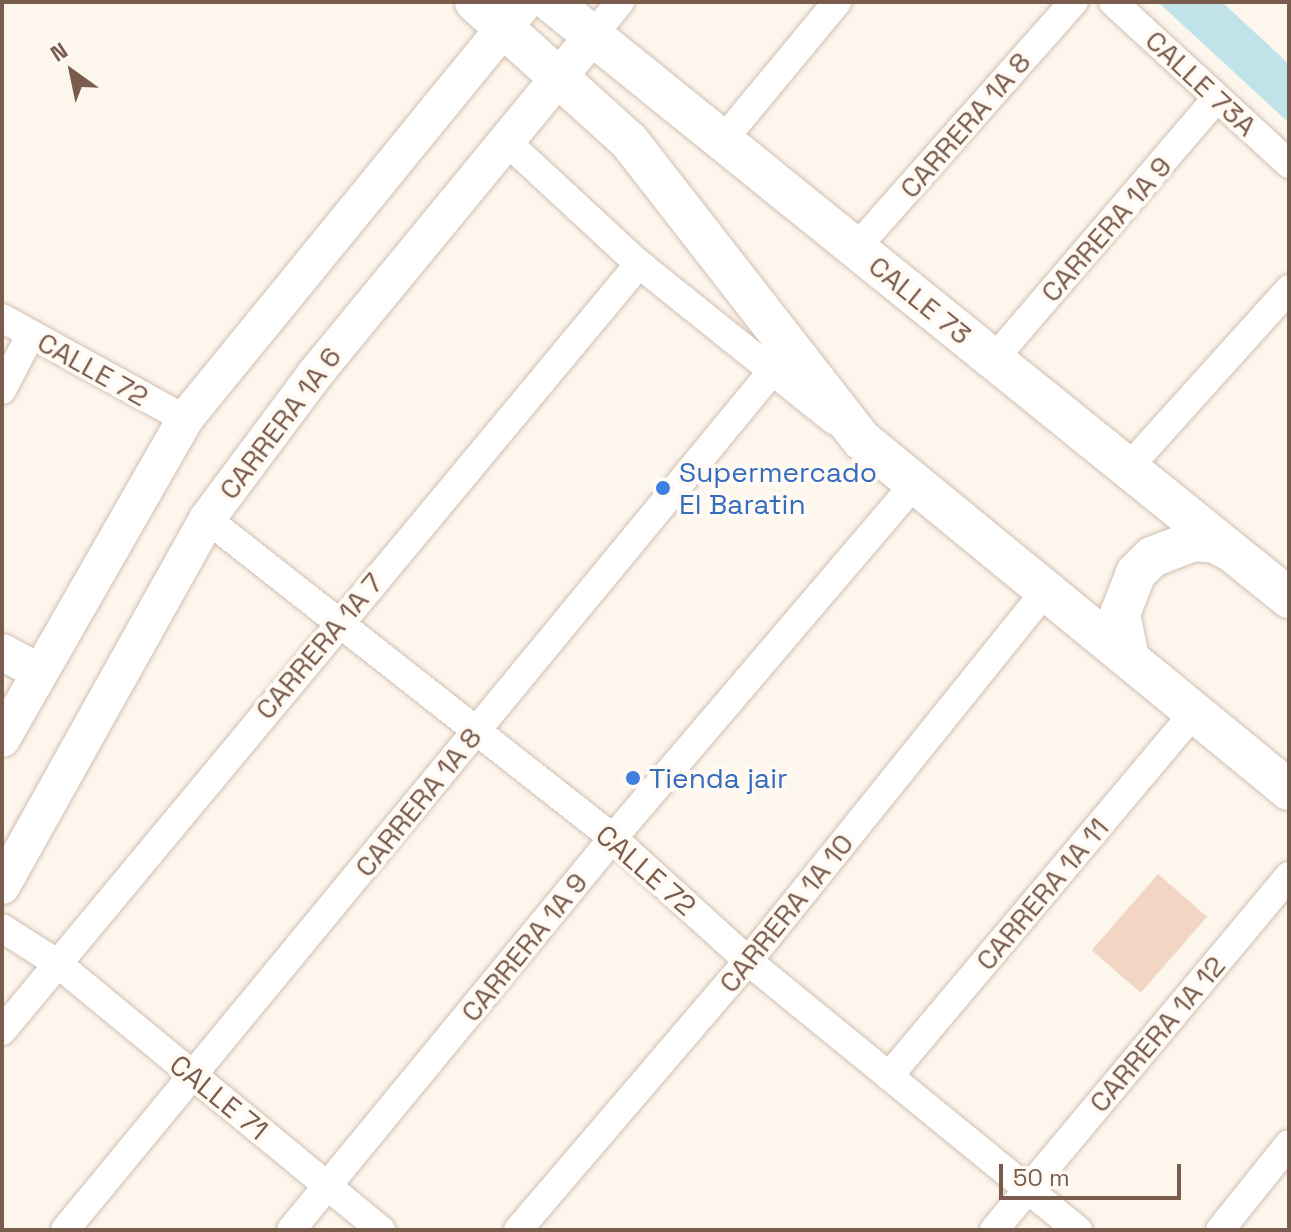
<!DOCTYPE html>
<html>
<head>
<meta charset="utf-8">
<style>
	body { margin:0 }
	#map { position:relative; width:1291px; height:1232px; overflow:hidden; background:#fdf6ec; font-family:"Space Grotesk",sans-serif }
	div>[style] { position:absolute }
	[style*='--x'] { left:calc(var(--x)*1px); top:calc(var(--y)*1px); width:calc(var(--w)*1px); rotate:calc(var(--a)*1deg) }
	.water>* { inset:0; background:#bfe3e8 }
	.building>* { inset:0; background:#f3d5c3; transform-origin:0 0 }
	.roads { filter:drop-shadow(0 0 2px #d1beb0) drop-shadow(0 0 2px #d1beb0) }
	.minor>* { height:28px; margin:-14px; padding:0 14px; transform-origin:14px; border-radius:14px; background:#fff }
	.tertiary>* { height:36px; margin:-18px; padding:0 18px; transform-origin:18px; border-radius:18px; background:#fff }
	.secondary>* { height:40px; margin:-20px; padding:0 20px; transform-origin:20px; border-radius:20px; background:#fff }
	.dots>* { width:22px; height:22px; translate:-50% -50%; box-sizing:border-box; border:4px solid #fffaf3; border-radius:50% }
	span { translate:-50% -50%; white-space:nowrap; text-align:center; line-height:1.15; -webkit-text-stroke:8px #fffaf3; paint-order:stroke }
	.street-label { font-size:28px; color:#7a5c4d }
	.shop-label { font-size:28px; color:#366cbe }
	.left { translate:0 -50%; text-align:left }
	.frame { position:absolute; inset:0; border:4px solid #7a5c4d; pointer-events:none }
	.north { position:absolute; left:32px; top:32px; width:80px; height:80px; -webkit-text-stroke:6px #fffaf3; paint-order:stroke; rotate:327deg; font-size:22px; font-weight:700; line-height:32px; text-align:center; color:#7a5c4d }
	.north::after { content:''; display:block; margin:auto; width:28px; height:36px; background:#7a5c4d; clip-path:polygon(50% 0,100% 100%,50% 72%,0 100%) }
	.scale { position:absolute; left:999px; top:1164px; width:182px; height:36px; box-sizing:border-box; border:4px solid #7a5c4d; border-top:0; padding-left:10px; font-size:24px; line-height:28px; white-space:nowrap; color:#7a5c4d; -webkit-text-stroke:6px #fffaf3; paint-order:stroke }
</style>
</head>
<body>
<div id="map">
	<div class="water">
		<div style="clip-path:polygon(1158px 2px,1222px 2px,1289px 64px,1289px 123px)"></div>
	</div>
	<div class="building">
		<div style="left:1158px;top:874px;width:65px;height:101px;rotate:41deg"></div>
	</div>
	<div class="roads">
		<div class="minor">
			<div style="--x:1113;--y:2;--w:239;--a:42.6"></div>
			<div style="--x:593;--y:35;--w:43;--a:-50.7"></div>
			<div style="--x:723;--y:140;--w:179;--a:-50.4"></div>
			<div style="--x:506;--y:141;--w:181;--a:42.8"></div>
			<div style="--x:639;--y:264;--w:250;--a:38.7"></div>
			<div style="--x:856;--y:248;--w:329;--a:-48.5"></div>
			<div style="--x:2;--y:318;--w:209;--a:28.9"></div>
			<div style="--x:994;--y:359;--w:343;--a:-49.5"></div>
			<div style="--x:2;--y:390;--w:63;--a:-62.6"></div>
			<div style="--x:1128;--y:468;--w:241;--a:-48"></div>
			<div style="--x:207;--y:519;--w:516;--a:38.16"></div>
			<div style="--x:613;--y:838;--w:183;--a:42.3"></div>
			<div style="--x:748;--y:961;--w:426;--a:39.2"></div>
			<div style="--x:2;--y:928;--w:65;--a:32.5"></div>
			<div style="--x:57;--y:963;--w:420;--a:39.5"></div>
			<div style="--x:2;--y:1031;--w:997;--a:-50.29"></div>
			<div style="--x:889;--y:1076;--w:475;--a:-50"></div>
			<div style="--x:65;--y:1230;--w:1109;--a:-50.53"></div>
			<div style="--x:291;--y:1230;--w:507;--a:-50.6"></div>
			<div style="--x:613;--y:838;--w:466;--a:-49.6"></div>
			<div style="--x:518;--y:1230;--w:354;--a:-49.5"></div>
			<div style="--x:748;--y:961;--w:476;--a:-51.2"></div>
			<div style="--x:994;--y:1230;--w:461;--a:-50.2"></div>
			<div style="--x:1220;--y:1230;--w:110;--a:-51.3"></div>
		</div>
		<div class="tertiary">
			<div style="--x:2;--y:652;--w:43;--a:27.8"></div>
			<div style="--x:2;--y:739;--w:369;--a:-60.2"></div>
			<div style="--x:185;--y:419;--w:538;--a:-50.81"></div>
			<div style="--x:2;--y:886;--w:420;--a:-60.8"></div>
			<div style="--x:207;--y:519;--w:181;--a:-53.3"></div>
			<div style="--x:315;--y:374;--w:438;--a:-50.6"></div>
		</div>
		<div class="secondary">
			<div style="--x:475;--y:2;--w:207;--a:42.1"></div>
			<div style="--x:629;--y:141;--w:379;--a:52.1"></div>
			<div style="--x:862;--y:440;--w:552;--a:39.34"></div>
			<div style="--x:551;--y:2;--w:949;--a:38.92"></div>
			<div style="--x:1129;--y:658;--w:45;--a:-101.6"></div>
			<div style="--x:1120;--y:614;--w:44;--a:-68.7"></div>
			<div style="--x:1136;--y:573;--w:23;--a:-45"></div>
			<div style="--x:1152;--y:557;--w:44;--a:-21.3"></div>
			<div style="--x:1193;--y:541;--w:22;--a:5"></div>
			<div style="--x:1215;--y:543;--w:18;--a:27"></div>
		</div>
	</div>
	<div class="dots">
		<div style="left:663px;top:488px;background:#3f7fe0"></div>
		<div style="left:633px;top:778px;background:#3f7fe0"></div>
	</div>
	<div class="street-label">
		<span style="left:1201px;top:83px;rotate:43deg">CALLE 73A</span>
		<span style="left:965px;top:125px;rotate:-49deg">CARRERA 1A 8</span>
		<span style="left:1106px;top:229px;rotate:-49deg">CARRERA 1A 9</span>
		<span style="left:920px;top:300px;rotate:39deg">CALLE 73</span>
		<span style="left:93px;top:369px;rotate:29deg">CALLE 72</span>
		<span style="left:280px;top:423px;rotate:-53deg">CARRERA 1A 6</span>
		<span style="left:319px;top:646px;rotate:-50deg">CARRERA 1A 7</span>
		<span style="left:418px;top:802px;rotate:-51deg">CARRERA 1A 8</span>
		<span style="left:646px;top:870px;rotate:41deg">CALLE 72</span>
		<span style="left:1042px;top:894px;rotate:-50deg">CARRERA 1A 11</span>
		<span style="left:786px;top:913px;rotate:-51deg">CARRERA 1A 10</span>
		<span style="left:524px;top:947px;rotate:-51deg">CARRERA 1A 9</span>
		<span style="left:1157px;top:1034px;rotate:-50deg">CARRERA 1A 12</span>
		<span style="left:219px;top:1097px;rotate:39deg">CALLE 71</span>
	</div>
	<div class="shop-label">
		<span class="left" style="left:679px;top:488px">Supermercado<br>El Baratin</span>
		<span class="left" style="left:649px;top:778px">Tienda jair</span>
	</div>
	<div class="frame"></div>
	<div class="north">N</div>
	<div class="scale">50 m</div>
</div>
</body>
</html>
